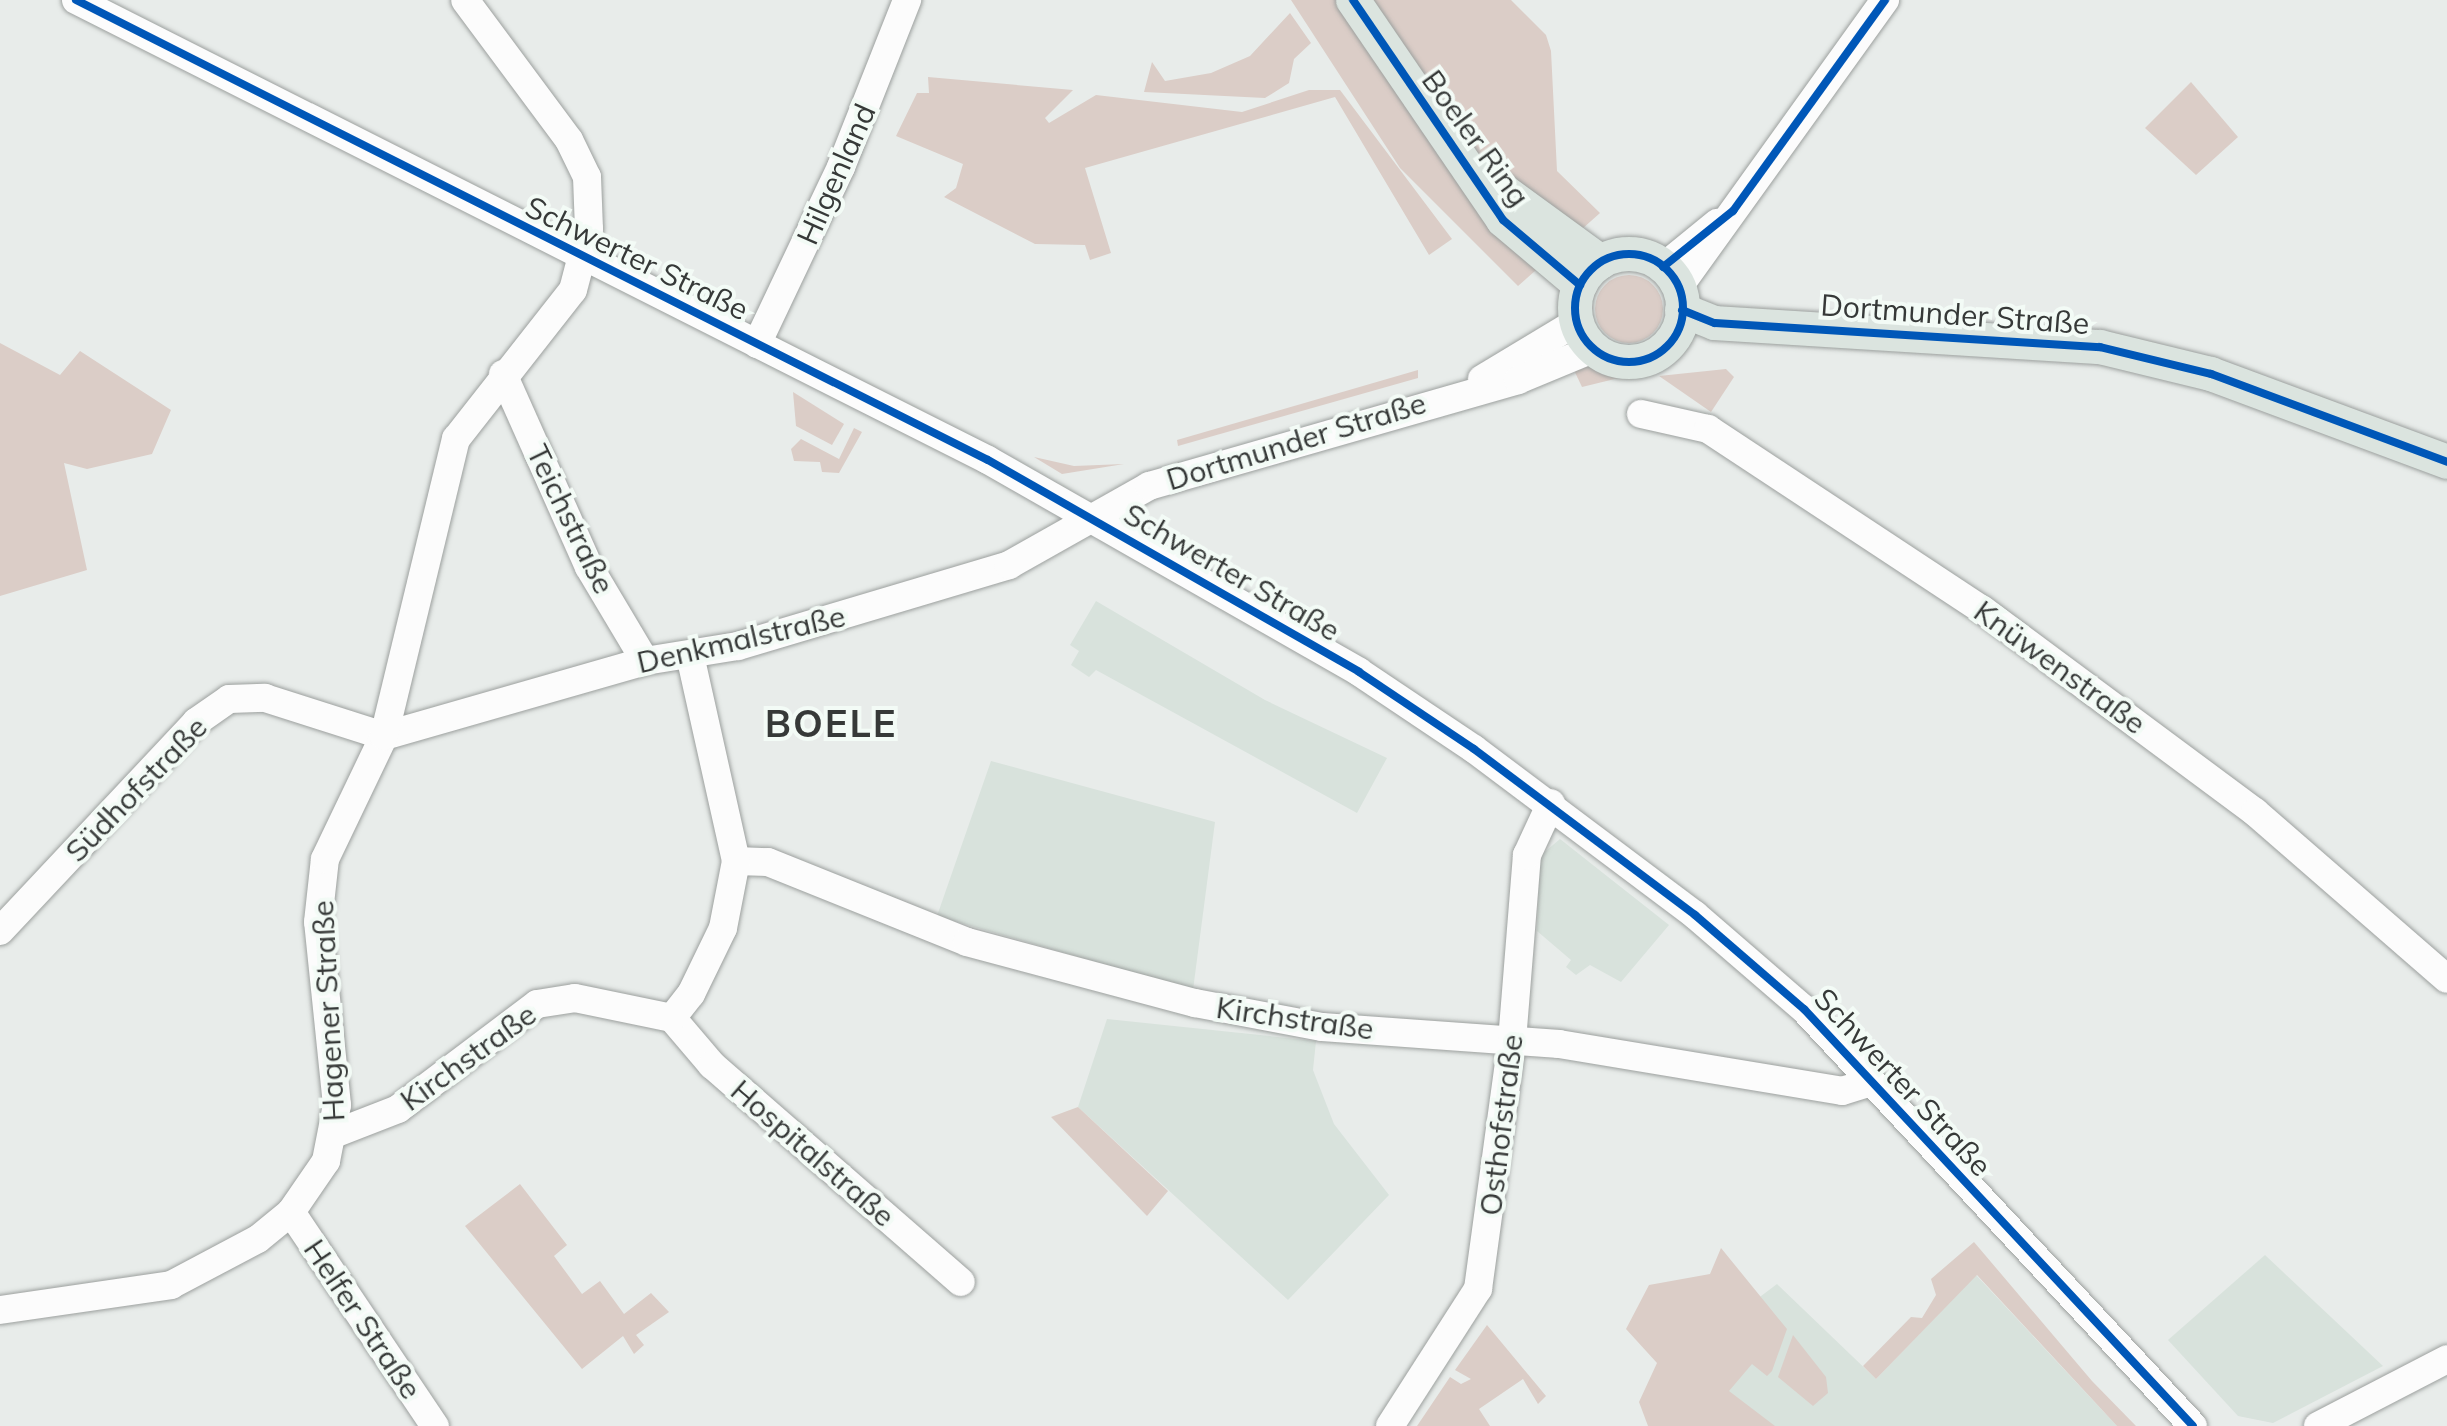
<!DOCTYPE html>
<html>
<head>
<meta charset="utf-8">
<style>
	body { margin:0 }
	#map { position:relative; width:2447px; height:1426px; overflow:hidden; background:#e8ecea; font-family:Mulish,sans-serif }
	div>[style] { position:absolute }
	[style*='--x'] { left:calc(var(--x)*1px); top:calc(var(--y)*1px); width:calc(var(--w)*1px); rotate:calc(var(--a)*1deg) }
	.built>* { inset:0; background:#d8e2dc }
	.green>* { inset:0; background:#dbcdc7 }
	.round { border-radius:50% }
	.roads { filter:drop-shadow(0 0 2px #9ca09e) drop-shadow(0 0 2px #9ca09e) }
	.minor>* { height:28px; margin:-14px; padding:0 14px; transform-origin:14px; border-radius:14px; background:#fcfcfc }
	.major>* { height:34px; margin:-17px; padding:0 17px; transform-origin:17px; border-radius:17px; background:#dbe4df }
	.major>.ring { margin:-17px; padding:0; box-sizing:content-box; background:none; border:34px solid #dbe4df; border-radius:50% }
	.cycleway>* { height:8px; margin:-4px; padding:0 4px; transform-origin:4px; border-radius:4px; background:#0057b8 }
	.cycleway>.ring { margin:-4px; padding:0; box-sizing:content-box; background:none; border:8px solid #0057b8; border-radius:50% }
	span { translate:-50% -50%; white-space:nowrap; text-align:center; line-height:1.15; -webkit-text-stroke:8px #f3fbf6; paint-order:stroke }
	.street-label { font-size:30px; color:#363938 }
	.district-label { font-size:38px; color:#363938; font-weight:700; letter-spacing:2px }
</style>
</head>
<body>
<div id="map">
	<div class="built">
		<div style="clip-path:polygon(1096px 601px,1265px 700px,1387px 758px,1357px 813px,1096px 670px,1089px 677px,1071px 665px,1079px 651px,1070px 645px)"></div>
		<div style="clip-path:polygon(991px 761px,1215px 822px,1193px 990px,937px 916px)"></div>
		<div style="clip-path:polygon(1560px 839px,1669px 925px,1621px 982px,1590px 965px,1576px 975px,1566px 967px,1571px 960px,1537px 931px,1540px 856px)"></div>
		<div style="clip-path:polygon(1107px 1019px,1316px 1041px,1313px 1070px,1334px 1124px,1389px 1195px,1288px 1300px,1078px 1107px)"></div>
		<div style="clip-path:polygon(2265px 1255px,2383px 1366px,2273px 1423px,2238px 1416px,2168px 1340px)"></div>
		<div style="clip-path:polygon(1976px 1275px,2117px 1426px,1677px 1426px,1720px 1327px,1777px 1284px,1876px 1379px)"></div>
	</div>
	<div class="green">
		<div style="clip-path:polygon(1291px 0,1511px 0,1546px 35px,1551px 51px,1557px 171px,1600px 213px,1518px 286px,1400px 168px)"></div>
		<div style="clip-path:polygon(1290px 13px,1311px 43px,1294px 59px,1289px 83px,1265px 98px,1144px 92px,1152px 62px,1165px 81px,1211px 73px,1250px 56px)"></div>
		<div style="clip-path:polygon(928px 77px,1073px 90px,1045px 118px,1049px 123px,1096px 95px,1242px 112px,1309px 90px,1340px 90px,1452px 239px,1429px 255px,1335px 97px,1085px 168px,1111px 253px,1090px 260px,1085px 245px,1035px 244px,944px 197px,956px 188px,963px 164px,896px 136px,917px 93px,929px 93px)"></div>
		<div style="clip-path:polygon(2191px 82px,2238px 137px,2196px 175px,2145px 128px)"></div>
		<div class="round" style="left:1595px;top:275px;width:68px;height:68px"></div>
		<div style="clip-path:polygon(0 343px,60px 375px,80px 351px,171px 410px,152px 454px,87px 469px,64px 463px,87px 570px,0 596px)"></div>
		<div style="clip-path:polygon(1589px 364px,1629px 373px,1631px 375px,1582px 387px,1572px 366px)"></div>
		<div style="clip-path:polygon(1726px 369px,1734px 377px,1711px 412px,1659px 376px)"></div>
		<div style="clip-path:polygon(1418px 370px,1418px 378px,1178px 446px,1177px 440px)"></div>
		<div style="clip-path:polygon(793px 392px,844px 424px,832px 445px,796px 426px)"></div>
		<div style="clip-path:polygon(854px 428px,862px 432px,839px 473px,822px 472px,820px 462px,794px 461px,791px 449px,801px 439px,839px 459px)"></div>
		<div style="clip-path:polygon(1034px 457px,1074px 466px,1124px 464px,1062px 474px)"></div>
		<div style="clip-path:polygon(1078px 1107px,1168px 1191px,1147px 1216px,1051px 1117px)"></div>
		<div style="clip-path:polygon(520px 1184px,567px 1245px,554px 1256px,582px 1294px,600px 1281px,624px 1314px,651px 1293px,669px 1312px,636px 1335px,644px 1345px,634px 1354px,623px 1336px,582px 1369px,465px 1226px)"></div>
		<div style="clip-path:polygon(1974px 1242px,2092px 1381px,2136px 1426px,2117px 1426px,1977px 1275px,1876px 1379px,1863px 1366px,1911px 1317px,1922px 1318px,1936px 1295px,1931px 1279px)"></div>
		<div style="clip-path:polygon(1721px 1248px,1787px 1329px,1772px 1371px,1767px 1376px,1752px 1364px,1729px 1391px,1775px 1426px,1648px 1426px,1639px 1402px,1657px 1363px,1626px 1329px,1649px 1285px,1710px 1274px)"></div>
		<div style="clip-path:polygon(1487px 1325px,1546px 1396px,1538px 1404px,1523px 1379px,1479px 1409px,1490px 1426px,1417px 1426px,1450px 1377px,1461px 1384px,1471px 1379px,1455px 1370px)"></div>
		<div style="clip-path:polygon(1793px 1335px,1826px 1377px,1828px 1393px,1813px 1406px,1778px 1377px)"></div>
	</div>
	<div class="roads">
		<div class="minor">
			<div style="--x:76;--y:0;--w:1021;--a:26.77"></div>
			<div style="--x:988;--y:460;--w:427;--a:29.7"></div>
			<div style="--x:1359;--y:672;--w:138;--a:33.8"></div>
			<div style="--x:1474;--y:749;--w:276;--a:36.9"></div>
			<div style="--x:1695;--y:915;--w:144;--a:40.8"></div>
			<div style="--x:1804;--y:1009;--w:570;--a:46.99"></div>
			<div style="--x:1663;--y:267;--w:70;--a:-39.2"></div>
			<div style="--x:1678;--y:288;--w:355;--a:-54.3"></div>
			<div style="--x:757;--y:344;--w:196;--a:-64.6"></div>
			<div style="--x:841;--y:167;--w:180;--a:-68.4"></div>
			<div style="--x:503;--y:374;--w:211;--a:66"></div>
			<div style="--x:589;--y:567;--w:109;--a:59.2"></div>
			<div style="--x:1482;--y:379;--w:111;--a:-31"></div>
			<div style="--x:1641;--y:414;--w:69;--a:12.6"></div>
			<div style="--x:1708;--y:429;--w:329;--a:33.4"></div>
			<div style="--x:1983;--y:610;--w:339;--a:36.6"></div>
			<div style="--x:2255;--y:812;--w:254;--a:41"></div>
			<div style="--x:736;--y:861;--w:32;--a:2"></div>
			<div style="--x:768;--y:862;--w:214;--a:21.9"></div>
			<div style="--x:967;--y:942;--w:236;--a:15"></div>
			<div style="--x:1195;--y:1003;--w:129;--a:10.7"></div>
			<div style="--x:1322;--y:1027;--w:238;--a:4.1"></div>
			<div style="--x:1559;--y:1044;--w:287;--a:9.4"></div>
			<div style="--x:1842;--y:1091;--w:31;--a:-17"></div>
			<div style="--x:0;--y:931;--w:287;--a:-46.8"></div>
			<div style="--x:196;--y:722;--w:40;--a:-34.9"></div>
			<div style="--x:229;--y:699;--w:36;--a:-2"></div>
			<div style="--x:265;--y:698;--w:125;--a:17.7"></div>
			<div style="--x:384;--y:736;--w:272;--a:-16"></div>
			<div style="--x:645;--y:661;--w:94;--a:-9.2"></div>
			<div style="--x:738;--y:646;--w:283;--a:-16.6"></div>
			<div style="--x:1009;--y:565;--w:161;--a:-29.4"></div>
			<div style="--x:1149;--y:486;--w:384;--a:-16"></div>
			<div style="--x:1518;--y:380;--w:81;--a:-22.5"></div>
			<div style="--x:672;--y:1018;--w:62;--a:49.6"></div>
			<div style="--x:712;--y:1065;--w:330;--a:41.1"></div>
			<div style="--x:334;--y:1134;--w:69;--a:-21.3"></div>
			<div style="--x:398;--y:1109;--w:174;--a:-37.1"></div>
			<div style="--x:537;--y:1004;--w:38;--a:-9"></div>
			<div style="--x:575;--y:998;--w:99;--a:11.7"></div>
			<div style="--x:672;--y:1018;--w:31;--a:-52"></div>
			<div style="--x:691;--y:994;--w:73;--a:-64.1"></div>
			<div style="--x:723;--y:928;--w:68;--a:-79"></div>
			<div style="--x:736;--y:861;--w:210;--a:-102.6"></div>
			<div style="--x:291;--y:1212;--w:258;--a:56.1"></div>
			<div style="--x:0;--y:1310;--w:173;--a:-8.3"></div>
			<div style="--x:171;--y:1285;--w:98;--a:-27.9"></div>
			<div style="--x:258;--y:1239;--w:43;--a:-39.3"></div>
			<div style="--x:291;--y:1212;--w:62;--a:-55.5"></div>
			<div style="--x:326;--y:1161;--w:57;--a:-78.9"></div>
			<div style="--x:337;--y:1105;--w:184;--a:-95.9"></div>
			<div style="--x:318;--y:922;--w:63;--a:-83.7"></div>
			<div style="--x:325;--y:859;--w:136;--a:-64.4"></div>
			<div style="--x:384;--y:736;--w:306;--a:-76.4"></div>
			<div style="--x:456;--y:439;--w:189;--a:-51.9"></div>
			<div style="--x:573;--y:290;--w:63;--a:-75.3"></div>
			<div style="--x:589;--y:229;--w:52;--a:-92.2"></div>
			<div style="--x:587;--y:177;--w:41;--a:-115.9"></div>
			<div style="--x:569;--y:140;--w:174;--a:-126.6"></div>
			<div style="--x:1390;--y:1426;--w:163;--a:-57.3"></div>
			<div style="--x:1478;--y:1289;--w:250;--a:-82.2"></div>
			<div style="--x:1512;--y:1041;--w:187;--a:-85.4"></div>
			<div style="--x:1527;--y:855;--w:57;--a:-65.2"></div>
			<div style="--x:2318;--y:1426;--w:145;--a:-27.4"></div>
		</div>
		<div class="major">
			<div style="--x:1353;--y:0;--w:266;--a:55.7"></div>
			<div style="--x:1503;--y:220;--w:101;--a:40.2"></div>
			<div style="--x:1483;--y:176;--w:146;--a:36.1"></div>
			<div class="ring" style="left:1575px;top:254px;width:74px;height:74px"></div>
			<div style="--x:1682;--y:310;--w:35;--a:22"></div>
			<div style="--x:1715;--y:323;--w:386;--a:3.6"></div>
			<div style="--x:2100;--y:347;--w:114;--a:13.7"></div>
			<div style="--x:2211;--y:374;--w:252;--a:20.4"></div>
		</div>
	</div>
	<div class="cycleway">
		<div style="--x:76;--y:0;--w:1021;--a:26.77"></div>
		<div style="--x:988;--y:460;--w:427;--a:29.7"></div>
		<div style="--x:1359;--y:672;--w:138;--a:33.8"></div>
		<div style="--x:1474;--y:749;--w:276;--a:36.9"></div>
		<div style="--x:1695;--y:915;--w:144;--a:40.8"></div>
		<div style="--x:1804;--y:1009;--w:570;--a:46.99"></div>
		<div style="--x:1353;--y:0;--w:266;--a:55.7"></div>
		<div style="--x:1503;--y:220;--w:101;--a:40.2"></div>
		<div class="ring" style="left:1575px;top:254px;width:100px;height:100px"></div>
		<div style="--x:1663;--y:267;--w:90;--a:-38.7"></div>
		<div style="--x:1733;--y:211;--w:260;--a:-54.2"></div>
		<div style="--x:1682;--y:310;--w:35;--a:22"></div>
		<div style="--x:1715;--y:323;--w:386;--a:3.6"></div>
		<div style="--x:2100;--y:347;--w:114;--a:13.7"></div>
		<div style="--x:2211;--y:374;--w:252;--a:20.4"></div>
	</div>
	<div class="street-label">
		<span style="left:1476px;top:138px;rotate:54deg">Boeler Ring</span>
		<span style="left:836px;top:174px;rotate:-66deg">Hilgenland</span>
		<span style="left:637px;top:258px;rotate:26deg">Schwerter Straße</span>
		<span style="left:1955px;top:314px;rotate:4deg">Dortmunder Straße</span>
		<span style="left:1296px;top:441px;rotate:-17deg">Dortmunder Straße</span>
		<span style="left:571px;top:519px;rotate:64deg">Teichstraße</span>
		<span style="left:1232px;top:572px;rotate:30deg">Schwerter Straße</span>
		<span style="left:741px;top:639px;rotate:-13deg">Denkmalstraße</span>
		<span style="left:2060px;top:667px;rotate:36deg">Knüwenstraße</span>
		<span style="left:136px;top:789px;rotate:-46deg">Südhofstraße</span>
		<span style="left:328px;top:1011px;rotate:-93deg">Hagener Straße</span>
		<span style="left:1295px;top:1018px;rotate:8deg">Kirchstraße</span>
		<span style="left:468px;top:1057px;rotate:-36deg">Kirchstraße</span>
		<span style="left:1903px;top:1082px;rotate:47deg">Schwerter Straße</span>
		<span style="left:1501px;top:1125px;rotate:-83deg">Osthofstraße</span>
		<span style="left:813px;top:1153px;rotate:41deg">Hospitalstraße</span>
		<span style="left:363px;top:1319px;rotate:56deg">Helfer Straße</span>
	</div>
	<div class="district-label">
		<span style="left:831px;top:724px">BOELE</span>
	</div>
</div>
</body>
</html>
